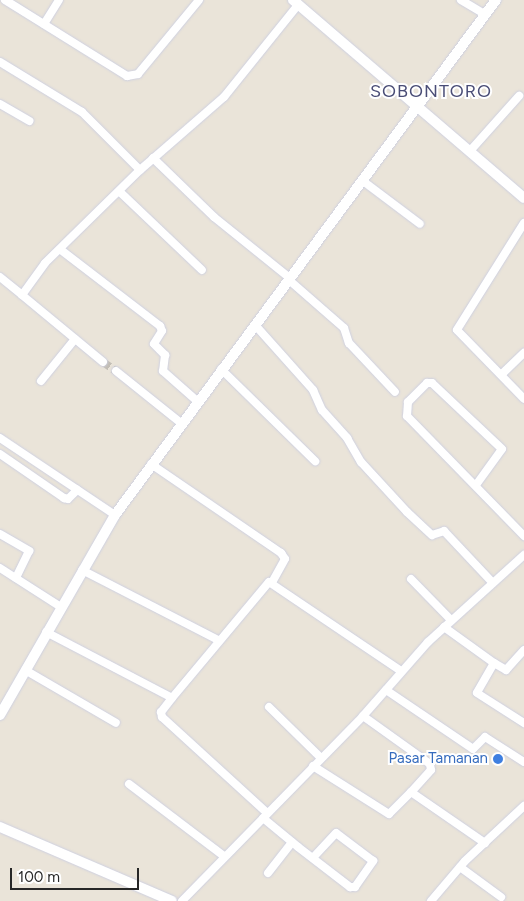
<!DOCTYPE html>
<html>
<head>
<meta charset="utf-8">
<style>
	body { margin:0 }
	#map { position:relative; width:524px; height:901px; overflow:hidden; background:#eae4d9; font-family:Figtree,sans-serif }
	div>[style] { position:absolute }
	[style*='--x'] { left:calc(var(--x)*1px); top:calc(var(--y)*1px); width:calc(var(--w)*1px); rotate:calc(var(--a)*1deg) }
	.street-tunnel>* { height:8px; margin-top:-4px; transform-origin:0; background:repeating-linear-gradient(90deg,#c3beb5 0 8px,transparent 0 12px) }
	.roads { filter:drop-shadow(0 0 1px #ced0e0) drop-shadow(0 0 1px #ced0e0) }
	.street>* { height:8px; margin:-4px; padding:0 4px; transform-origin:4px; border-radius:4px; background:#fff }
	.secondary>* { height:10px; margin:-5px; padding:0 5px; transform-origin:5px; border-radius:5px; background:#fff }
	.dots>* { width:14px; height:14px; translate:-50% -50%; box-sizing:border-box; border:2px solid #fff; border-radius:50% }
	span { translate:-50% -50%; white-space:nowrap; text-align:center; line-height:1.15; -webkit-text-stroke:4px #fff; paint-order:stroke }
	.shop-label { font-size:15px; color:#366cbe }
	.right { translate:-100% -50%; text-align:right }
	.quarter-label { font-size:18px; color:#4a4d76; letter-spacing:1px }
	.scale { position:absolute; left:10px; top:868px; width:129px; height:22px; box-sizing:border-box; border:2px solid #272727; border-top:0; padding-left:6px; font-size:15px; line-height:18px; white-space:nowrap; color:#272727; -webkit-text-stroke:4px #fff; paint-order:stroke }
</style>
</head>
<body>
<div id="map">
	<div class="street-tunnel">
		<div style="--x:103;--y:362;--w:16;--a:35"></div>
	</div>
	<div class="roads">
		<div class="street">
			<div style="--x:5;--y:0;--w:144;--a:31.9"></div>
			<div style="--x:127;--y:76;--w:11;--a:-10"></div>
			<div style="--x:138;--y:74;--w:96;--a:-50.5"></div>
			<div style="--x:461;--y:0;--w:29;--a:31"></div>
			<div style="--x:44;--y:24;--w:28;--a:-58"></div>
			<div style="--x:0;--y:62;--w:96;--a:31.4"></div>
			<div style="--x:82;--y:112;--w:82;--a:45"></div>
			<div style="--x:0;--y:104;--w:34;--a:30"></div>
			<div style="--x:470;--y:151;--w:74;--a:-48.3"></div>
			<div style="--x:153;--y:158;--w:85;--a:44"></div>
			<div style="--x:214;--y:217;--w:97;--a:38.8"></div>
			<div style="--x:363;--y:181;--w:71;--a:37"></div>
			<div style="--x:120;--y:192;--w:113;--a:43.6"></div>
			<div style="--x:524;--y:223;--w:126;--a:122.1"></div>
			<div style="--x:457;--y:330;--w:96;--a:45.8"></div>
			<div style="--x:61;--y:250;--w:125;--a:37.5"></div>
			<div style="--x:160;--y:326;--w:5;--a:68"></div>
			<div style="--x:162;--y:331;--w:15;--a:122"></div>
			<div style="--x:154;--y:344;--w:16;--a:45"></div>
			<div style="--x:165;--y:355;--w:16;--a:97"></div>
			<div style="--x:163;--y:371;--w:45;--a:41.4"></div>
			<div style="--x:0;--y:277;--w:28;--a:39"></div>
			<div style="--x:22;--y:295;--w:39;--a:-54"></div>
			<div style="--x:45;--y:263;--w:133;--a:-44.4"></div>
			<div style="--x:140;--y:170;--w:111;--a:-41"></div>
			<div style="--x:224;--y:97;--w:118;--a:-51.2"></div>
			<div style="--x:289;--y:280;--w:73;--a:41.1"></div>
			<div style="--x:344;--y:328;--w:16;--a:72"></div>
			<div style="--x:349;--y:343;--w:67;--a:46.8"></div>
			<div style="--x:22;--y:295;--w:105;--a:39.6"></div>
			<div style="--x:256;--y:326;--w:86;--a:48.3"></div>
			<div style="--x:313;--y:390;--w:22;--a:66"></div>
			<div style="--x:322;--y:410;--w:38;--a:48"></div>
			<div style="--x:347;--y:438;--w:28;--a:60"></div>
			<div style="--x:361;--y:462;--w:68;--a:47.4"></div>
			<div style="--x:407;--y:512;--w:34;--a:43"></div>
			<div style="--x:432;--y:535;--w:13;--a:-18"></div>
			<div style="--x:444;--y:531;--w:71;--a:46.7"></div>
			<div style="--x:221;--y:369;--w:132;--a:44.4"></div>
			<div style="--x:116;--y:371;--w:83;--a:38.7"></div>
			<div style="--x:503;--y:373;--w:29;--a:-44"></div>
			<div style="--x:41;--y:381;--w:54;--a:-51"></div>
			<div style="--x:0;--y:438;--w:138;--a:33.8"></div>
			<div style="--x:0;--y:454;--w:78;--a:34.5"></div>
			<div style="--x:64;--y:498;--w:4;--a:14"></div>
			<div style="--x:68;--y:499;--w:13;--a:-45"></div>
			<div style="--x:151;--y:464;--w:158;--a:34.4"></div>
			<div style="--x:281;--y:553;--w:7;--a:56"></div>
			<div style="--x:285;--y:559;--w:26;--a:119"></div>
			<div style="--x:476;--y:485;--w:44;--a:-54.2"></div>
			<div style="--x:502;--y:449;--w:96;--a:-136.7"></div>
			<div style="--x:432;--y:383;--w:5;--a:180"></div>
			<div style="--x:427;--y:383;--w:27;--a:135"></div>
			<div style="--x:408;--y:402;--w:14;--a:94"></div>
			<div style="--x:407;--y:416;--w:168;--a:45.7"></div>
			<div style="--x:0;--y:534;--w:34;--a:30"></div>
			<div style="--x:29;--y:551;--w:30;--a:116"></div>
			<div style="--x:0;--y:568;--w:72;--a:32.6"></div>
			<div style="--x:82;--y:570;--w:153;--a:27.2"></div>
			<div style="--x:411;--y:579;--w:57;--a:45.7"></div>
			<div style="--x:444;--y:627;--w:62;--a:35.8"></div>
			<div style="--x:494;--y:663;--w:34;--a:120"></div>
			<div style="--x:477;--y:693;--w:56;--a:32.6"></div>
			<div style="--x:46;--y:632;--w:142;--a:27.6"></div>
			<div style="--x:172;--y:698;--w:18;--a:128"></div>
			<div style="--x:161;--y:712;--w:5;--a:79"></div>
			<div style="--x:162;--y:717;--w:142;--a:42.4"></div>
			<div style="--x:494;--y:663;--w:14;--a:30"></div>
			<div style="--x:506;--y:670;--w:27;--a:-48"></div>
			<div style="--x:25;--y:670;--w:105;--a:30.2"></div>
			<div style="--x:386;--y:690;--w:105;--a:34.1"></div>
			<div style="--x:473;--y:749;--w:17;--a:-45"></div>
			<div style="--x:485;--y:737;--w:46;--a:32.7"></div>
			<div style="--x:172;--y:698;--w:151;--a:-50.1"></div>
			<div style="--x:269;--y:582;--w:159;--a:34"></div>
			<div style="--x:269;--y:707;--w:73;--a:44.4"></div>
			<div style="--x:363;--y:716;--w:82;--a:35.6"></div>
			<div style="--x:430;--y:764;--w:6;--a:81"></div>
			<div style="--x:431;--y:770;--w:30;--a:132"></div>
			<div style="--x:313;--y:766;--w:90;--a:32.3"></div>
			<div style="--x:389;--y:814;--w:31;--a:-45"></div>
			<div style="--x:411;--y:792;--w:90;--a:34.6"></div>
			<div style="--x:129;--y:784;--w:119;--a:37.2"></div>
			<div style="--x:263;--y:818;--w:45;--a:39.6"></div>
			<div style="--x:298;--y:847;--w:66;--a:37.6"></div>
			<div style="--x:350;--y:887;--w:5;--a:0"></div>
			<div style="--x:355;--y:887;--w:32;--a:-55"></div>
			<div style="--x:373;--y:861;--w:46;--a:-142.9"></div>
			<div style="--x:336;--y:833;--w:34;--a:133"></div>
			<div style="--x:460;--y:867;--w:51;--a:36.2"></div>
			<div style="--x:268;--y:873;--w:39;--a:-52"></div>
			<div style="--x:182;--y:901;--w:259;--a:-45.6"></div>
			<div style="--x:363;--y:716;--w:98;--a:-48.7"></div>
			<div style="--x:428;--y:642;--w:130;--a:-42.2"></div>
			<div style="--x:431;--y:901;--w:52;--a:-49.6"></div>
			<div style="--x:465;--y:861;--w:81;--a:-43"></div>
		</div>
		<div class="secondary">
			<div style="--x:293;--y:0;--w:304;--a:40.6"></div>
			<div style="--x:0;--y:715;--w:231;--a:-60.1"></div>
			<div style="--x:115;--y:515;--w:641;--a:-53.51"></div>
			<div style="--x:0;--y:827;--w:187;--a:23.3"></div>
		</div>
	</div>
	<div class="dots">
		<div style="left:498px;top:759px;background:#3f7fe0"></div>
	</div>
	<div class="shop-label">
		<span class="right" style="left:488px;top:759px">Pasar Tamanan</span>
	</div>
	<div class="quarter-label">
		<span style="left:431px;top:91px">SOBONTORO</span>
	</div>
	<div class="scale">100 m</div>
</div>
</body>
</html>
